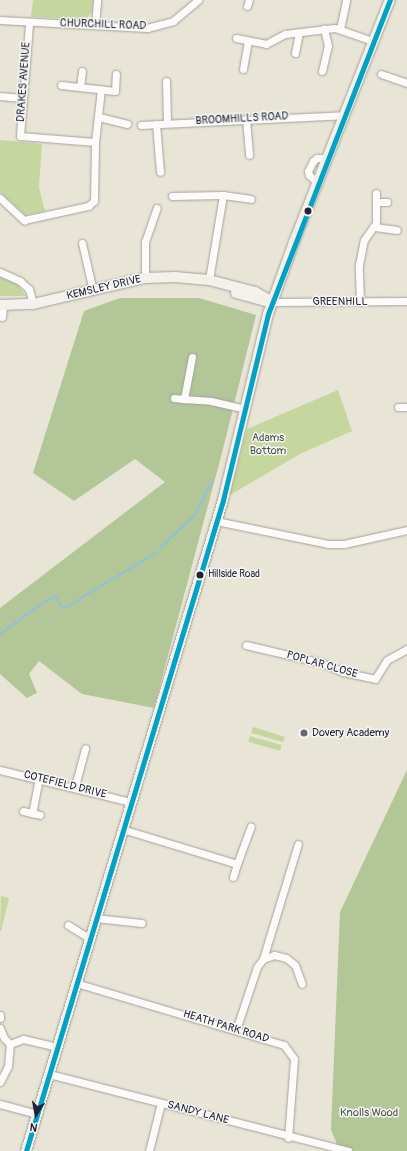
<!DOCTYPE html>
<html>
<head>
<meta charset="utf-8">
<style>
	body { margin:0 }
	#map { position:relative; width:407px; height:1151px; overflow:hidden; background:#e8e4d6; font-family:Pangolin,sans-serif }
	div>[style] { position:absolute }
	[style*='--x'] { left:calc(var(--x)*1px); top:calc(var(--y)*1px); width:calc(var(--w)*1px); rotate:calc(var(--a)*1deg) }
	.green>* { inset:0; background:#c5d69f; transform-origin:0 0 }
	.forest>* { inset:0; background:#b2c697 }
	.stream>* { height:2px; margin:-1px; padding:0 1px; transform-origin:1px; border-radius:1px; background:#90c0dd }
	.roads { filter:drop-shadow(0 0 1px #a3a19c) drop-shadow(0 0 1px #a3a19c) }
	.street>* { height:7px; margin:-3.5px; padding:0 3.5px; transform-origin:3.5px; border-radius:3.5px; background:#fcfbf9 }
	.secondary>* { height:10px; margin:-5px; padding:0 5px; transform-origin:5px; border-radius:5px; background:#f4f1ea }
	.bus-1>* { height:5px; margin:-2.5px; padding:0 2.5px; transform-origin:2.5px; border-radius:2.5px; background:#02a2c7 }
	.dots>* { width:11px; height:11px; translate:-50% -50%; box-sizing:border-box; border:2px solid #f6f6f2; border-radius:50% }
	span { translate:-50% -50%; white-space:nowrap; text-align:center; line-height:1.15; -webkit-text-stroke:3px #f6f6f2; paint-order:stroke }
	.bus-label { font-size:10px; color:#22223b }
	.left { translate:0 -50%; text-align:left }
	.street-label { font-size:11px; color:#22223b }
	.park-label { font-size:11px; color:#4a544c }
	.poi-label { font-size:11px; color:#22223b }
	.north { position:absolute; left:16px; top:1095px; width:40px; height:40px; -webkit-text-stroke:3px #f6f6f2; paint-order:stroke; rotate:191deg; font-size:11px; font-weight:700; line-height:16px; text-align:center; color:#22223b }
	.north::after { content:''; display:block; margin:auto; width:14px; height:18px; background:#22223b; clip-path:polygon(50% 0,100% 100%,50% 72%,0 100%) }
</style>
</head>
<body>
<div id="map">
	<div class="green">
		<div style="clip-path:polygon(33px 0,93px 0,92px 12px,86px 19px,31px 17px)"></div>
		<div style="clip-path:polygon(0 140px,42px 144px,39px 188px,45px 211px,25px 215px,0 192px)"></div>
		<div style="clip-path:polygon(0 277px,17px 284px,26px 296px,0 296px)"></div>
		<div style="clip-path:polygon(338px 390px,352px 431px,300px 454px,230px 495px,247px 429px)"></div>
		<div style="clip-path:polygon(253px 727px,285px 737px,283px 742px,251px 733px)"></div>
		<div style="left:250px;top:736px;width:33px;height:6px;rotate:16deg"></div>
		<div style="clip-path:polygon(1px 896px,9px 898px,1px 931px,0 931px)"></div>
	</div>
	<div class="forest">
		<div style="clip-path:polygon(120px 298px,199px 298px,256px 315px,223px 449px,154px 708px,82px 694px,39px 661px,29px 674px,37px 693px,27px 698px,0 674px,0 608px,165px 482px,135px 459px,74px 501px,33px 473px,84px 311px)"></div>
		<div style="clip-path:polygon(407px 770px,407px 1151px,340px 1151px,331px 1130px,340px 912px)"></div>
	</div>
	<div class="stream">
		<div style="--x:160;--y:548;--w:48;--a:-43.3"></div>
		<div style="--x:195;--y:515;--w:38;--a:-63"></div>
		<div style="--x:0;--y:634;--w:58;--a:-35.9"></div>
		<div style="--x:47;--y:600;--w:9;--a:-27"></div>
		<div style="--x:55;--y:596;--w:15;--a:58"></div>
		<div style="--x:63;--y:609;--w:109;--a:-31.1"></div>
	</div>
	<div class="roads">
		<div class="street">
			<div style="--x:247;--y:6;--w:6;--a:-72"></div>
			<div style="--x:0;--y:20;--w:147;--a:3.1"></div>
			<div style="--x:147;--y:28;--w:27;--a:-15"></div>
			<div style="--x:173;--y:21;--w:33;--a:-40"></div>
			<div style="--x:29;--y:24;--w:112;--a:94.6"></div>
			<div style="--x:20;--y:136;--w:75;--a:4.6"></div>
			<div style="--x:95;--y:142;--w:53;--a:-83.5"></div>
			<div style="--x:95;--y:25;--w:25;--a:-85"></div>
			<div style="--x:340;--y:29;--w:30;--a:-78"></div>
			<div style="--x:236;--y:38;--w:31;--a:11"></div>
			<div style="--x:266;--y:44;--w:21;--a:-28"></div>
			<div style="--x:285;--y:34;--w:50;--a:-6.8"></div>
			<div style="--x:335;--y:28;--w:39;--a:19"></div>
			<div style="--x:295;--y:53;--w:21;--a:-79"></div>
			<div style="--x:243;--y:69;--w:28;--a:-80"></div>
			<div style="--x:322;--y:71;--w:26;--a:-77"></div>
			<div style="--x:328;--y:46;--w:18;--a:-103"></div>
			<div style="--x:381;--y:74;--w:28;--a:19"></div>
			<div style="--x:166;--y:81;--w:42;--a:88.6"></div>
			<div style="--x:61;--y:85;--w:54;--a:6.3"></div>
			<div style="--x:115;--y:91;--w:17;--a:-87"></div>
			<div style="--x:80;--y:87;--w:16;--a:-83"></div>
			<div style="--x:0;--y:96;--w:22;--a:5"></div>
			<div style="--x:99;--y:117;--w:29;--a:14"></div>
			<div style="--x:246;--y:119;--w:36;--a:85"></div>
			<div style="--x:156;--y:124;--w:48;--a:85.2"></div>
			<div style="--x:141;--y:125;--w:202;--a:-2.8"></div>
			<div style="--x:317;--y:182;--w:11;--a:-139"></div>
			<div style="--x:309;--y:175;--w:4;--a:-104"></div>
			<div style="--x:308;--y:171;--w:11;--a:-63"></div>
			<div style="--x:313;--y:161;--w:5;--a:-37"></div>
			<div style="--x:317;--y:158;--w:9;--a:0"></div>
			<div style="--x:223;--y:195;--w:28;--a:8"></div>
			<div style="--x:172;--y:196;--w:51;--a:-1.1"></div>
			<div style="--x:223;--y:195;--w:86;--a:99.4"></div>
			<div style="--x:0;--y:198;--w:33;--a:43"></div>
			<div style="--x:24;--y:220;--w:66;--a:-12.3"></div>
			<div style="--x:88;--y:206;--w:8;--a:-40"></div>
			<div style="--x:94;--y:201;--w:59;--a:-89"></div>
			<div style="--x:376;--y:202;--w:11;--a:0"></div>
			<div style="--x:375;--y:227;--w:22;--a:8"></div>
			<div style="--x:82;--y:243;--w:49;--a:77.1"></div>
			<div style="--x:0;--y:272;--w:22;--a:24"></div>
			<div style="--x:20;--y:281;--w:12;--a:42"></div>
			<div style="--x:29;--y:289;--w:16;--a:75"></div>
			<div style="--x:145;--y:278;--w:36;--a:-90"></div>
			<div style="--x:145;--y:242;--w:36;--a:-71"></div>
			<div style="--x:273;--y:302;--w:134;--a:-0.4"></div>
			<div style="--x:360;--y:302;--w:37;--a:-92"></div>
			<div style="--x:359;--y:265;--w:25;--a:-79"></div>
			<div style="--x:364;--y:240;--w:21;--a:-55"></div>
			<div style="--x:376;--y:223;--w:30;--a:-90"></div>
			<div style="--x:2;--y:317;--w:11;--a:-85"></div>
			<div style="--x:192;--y:357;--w:43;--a:100.8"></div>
			<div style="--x:184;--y:399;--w:27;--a:4"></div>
			<div style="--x:211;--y:401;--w:35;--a:13"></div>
			<div style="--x:174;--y:398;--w:10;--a:6"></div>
			<div style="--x:398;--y:407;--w:9;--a:0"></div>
			<div style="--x:216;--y:521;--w:114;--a:11.6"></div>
			<div style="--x:328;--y:544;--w:16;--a:0"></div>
			<div style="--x:344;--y:544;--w:65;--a:-12.5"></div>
			<div style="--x:246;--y:645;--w:78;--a:13.3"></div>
			<div style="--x:322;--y:663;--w:23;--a:23"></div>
			<div style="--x:343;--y:672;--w:33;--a:12"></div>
			<div style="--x:375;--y:679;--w:22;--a:-58"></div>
			<div style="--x:387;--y:660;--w:23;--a:-29"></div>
			<div style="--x:0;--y:770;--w:134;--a:13.8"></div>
			<div style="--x:39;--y:778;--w:36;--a:101"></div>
			<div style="--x:32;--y:813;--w:8;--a:14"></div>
			<div style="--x:75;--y:786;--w:39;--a:-75"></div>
			<div style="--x:23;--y:811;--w:9;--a:13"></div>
			<div style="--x:122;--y:829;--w:120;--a:16.9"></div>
			<div style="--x:237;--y:864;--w:40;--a:-69.8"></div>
			<div style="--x:233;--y:877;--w:14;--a:-73"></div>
			<div style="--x:95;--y:918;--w:47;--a:6.1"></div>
			<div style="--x:68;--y:925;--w:25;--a:32"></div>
			<div style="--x:263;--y:959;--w:120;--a:-73.1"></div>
			<div style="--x:76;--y:983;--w:217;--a:16.6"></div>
			<div style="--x:284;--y:1045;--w:17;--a:54"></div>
			<div style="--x:294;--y:1059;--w:79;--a:94.3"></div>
			<div style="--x:0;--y:1018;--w:3;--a:-90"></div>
			<div style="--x:0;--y:1028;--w:11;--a:68"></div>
			<div style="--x:4;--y:1038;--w:8;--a:45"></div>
			<div style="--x:236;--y:1030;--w:66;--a:-71.6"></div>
			<div style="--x:257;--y:967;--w:10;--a:-53"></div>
			<div style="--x:263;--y:959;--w:12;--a:-20"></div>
			<div style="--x:274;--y:955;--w:12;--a:14"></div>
			<div style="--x:286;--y:958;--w:11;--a:38"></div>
			<div style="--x:295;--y:965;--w:20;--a:70"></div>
			<div style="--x:49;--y:1074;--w:309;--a:14.4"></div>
			<div style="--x:0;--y:1082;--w:18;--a:-63"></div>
			<div style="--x:8;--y:1066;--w:22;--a:-85"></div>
			<div style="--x:10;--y:1044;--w:14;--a:-21"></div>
			<div style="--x:23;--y:1039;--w:35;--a:13"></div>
			<div style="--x:0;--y:1104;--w:38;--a:15"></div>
			<div style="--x:149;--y:1151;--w:49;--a:-76"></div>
		</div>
		<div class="secondary">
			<div style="--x:236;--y:293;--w:34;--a:15"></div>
			<div style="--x:0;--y:305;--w:33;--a:-2"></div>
			<div style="--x:33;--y:304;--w:115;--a:-13.1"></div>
			<div style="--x:145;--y:278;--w:30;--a:-2"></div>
			<div style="--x:175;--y:277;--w:34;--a:5"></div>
			<div style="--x:209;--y:280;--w:48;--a:14.6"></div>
			<div style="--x:255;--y:292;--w:21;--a:29"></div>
			<div style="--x:26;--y:1151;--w:680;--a:-73.16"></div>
			<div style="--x:223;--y:500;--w:191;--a:-76.4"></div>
			<div style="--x:268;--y:314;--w:77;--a:-70.1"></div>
			<div style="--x:294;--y:242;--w:260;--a:-68.4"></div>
		</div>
	</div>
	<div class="bus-1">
		<div style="--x:26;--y:1151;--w:680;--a:-73.16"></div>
		<div style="--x:223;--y:500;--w:191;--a:-76.4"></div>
		<div style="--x:268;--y:314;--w:337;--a:-68.8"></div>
	</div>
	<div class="dots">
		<div style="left:308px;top:211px;background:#22223b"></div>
		<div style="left:200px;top:575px;background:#22223b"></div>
		<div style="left:304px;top:733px;background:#676671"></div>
	</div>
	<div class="bus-label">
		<span class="left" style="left:208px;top:575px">Hillside Road</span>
	</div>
	<div class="street-label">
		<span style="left:103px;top:25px;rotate:2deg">CHURCHILL ROAD</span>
		<span style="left:24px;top:82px;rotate:-86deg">DRAKES AVENUE</span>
		<span style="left:242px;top:119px;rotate:-3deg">BROOMHILLS ROAD</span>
		<span style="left:104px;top:288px;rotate:-13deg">KEMSLEY DRIVE</span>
		<span style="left:340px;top:302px">GREENHILL</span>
		<span style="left:322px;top:665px;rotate:16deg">POPLAR CLOSE</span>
		<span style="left:65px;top:785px;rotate:14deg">COTEFIELD DRIVE</span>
		<span style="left:226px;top:1027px;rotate:17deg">HEATH PARK ROAD</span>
		<span style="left:198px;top:1113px;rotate:15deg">SANDY LANE</span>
	</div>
	<div class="park-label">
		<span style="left:268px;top:445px">Adams<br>Bottom</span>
		<span style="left:369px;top:1113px">Knolls Wood</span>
	</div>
	<div class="poi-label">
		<span class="left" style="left:312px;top:733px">Dovery Academy</span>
	</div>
	<div class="north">N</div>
</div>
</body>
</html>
